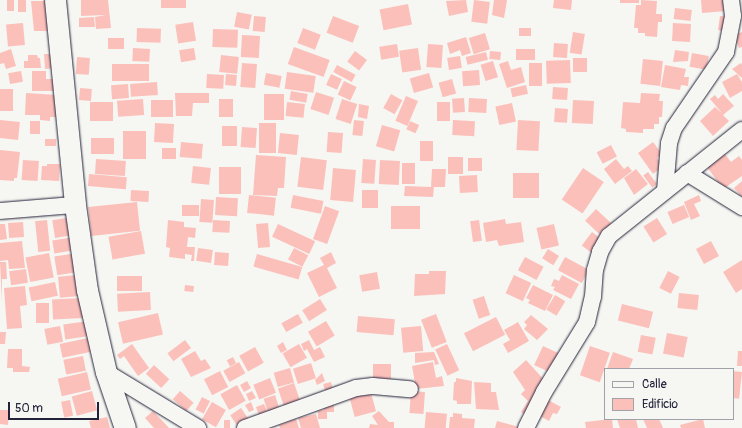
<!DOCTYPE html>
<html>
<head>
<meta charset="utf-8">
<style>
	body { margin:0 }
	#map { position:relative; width:742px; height:428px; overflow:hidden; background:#f6f6f2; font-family:Pangolin,sans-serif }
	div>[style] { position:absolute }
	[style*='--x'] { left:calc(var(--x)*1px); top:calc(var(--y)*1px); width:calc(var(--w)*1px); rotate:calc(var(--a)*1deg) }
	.building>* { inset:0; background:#fcc0bb; transform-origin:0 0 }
	.roads { filter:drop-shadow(0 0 1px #22223b) drop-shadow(0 0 1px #22223b) }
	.minor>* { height:16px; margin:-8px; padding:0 8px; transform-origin:8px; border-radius:8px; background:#f6f6f2 }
	.major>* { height:21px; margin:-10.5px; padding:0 10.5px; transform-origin:10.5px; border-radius:10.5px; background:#f6f6f2 }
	span { translate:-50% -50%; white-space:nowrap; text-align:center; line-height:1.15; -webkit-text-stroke:3px #f6f6f2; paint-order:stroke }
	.legend { position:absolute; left:604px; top:368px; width:130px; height:52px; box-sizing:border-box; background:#f6f6f2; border:1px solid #a1a1a9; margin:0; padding:5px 7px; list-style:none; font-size:12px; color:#22223b }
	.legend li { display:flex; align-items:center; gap:8px; height:20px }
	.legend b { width:20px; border:1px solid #a1a1a9 }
	.scale { position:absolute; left:8px; top:402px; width:91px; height:18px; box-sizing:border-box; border:2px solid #22223b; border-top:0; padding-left:5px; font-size:12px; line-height:14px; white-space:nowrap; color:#22223b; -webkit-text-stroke:3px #f6f6f2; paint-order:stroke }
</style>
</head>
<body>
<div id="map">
	<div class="building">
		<div style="left:7px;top:0;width:7px;height:11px"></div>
		<div style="left:18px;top:0;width:8px;height:12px"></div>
		<div style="clip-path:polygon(81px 0,108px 0,111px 28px,96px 29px,95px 17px,106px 15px,81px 16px)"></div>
		<div style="left:161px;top:0;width:25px;height:8px"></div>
		<div style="clip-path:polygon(466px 0,468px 12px,449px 16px,446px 1px)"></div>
		<div style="left:474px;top:0;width:16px;height:22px;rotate:7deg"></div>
		<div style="clip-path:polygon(494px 0,507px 0,504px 18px,492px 15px)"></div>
		<div style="clip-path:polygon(554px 0,572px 0,571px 10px,553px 8px)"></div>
		<div style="left:620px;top:0;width:19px;height:3px"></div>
		<div style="clip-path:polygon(641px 0,657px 1px,656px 14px,662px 14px,662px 22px,658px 22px,657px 37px,645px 36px,645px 33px,638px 33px,638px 28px,634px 28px,636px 5px,641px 5px)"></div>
		<div style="clip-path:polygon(701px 0,725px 0,726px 11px,702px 13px)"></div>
		<div style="clip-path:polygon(31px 1px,51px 1px,51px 31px,34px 31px)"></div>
		<div style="left:408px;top:4px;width:21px;height:29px;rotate:79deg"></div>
		<div style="left:675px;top:8px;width:17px;height:11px;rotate:7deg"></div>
		<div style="left:237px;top:12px;width:15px;height:15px;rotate:11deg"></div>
		<div style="left:254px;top:16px;width:12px;height:15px;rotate:5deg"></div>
		<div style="left:333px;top:16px;width:28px;height:18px;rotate:21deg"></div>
		<div style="clip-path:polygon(720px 16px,730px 17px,729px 32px,718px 30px)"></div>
		<div style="clip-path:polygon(94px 17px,95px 27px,79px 27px,79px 18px)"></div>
		<div style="left:193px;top:22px;width:19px;height:18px;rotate:81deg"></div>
		<div style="left:23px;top:23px;width:22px;height:17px;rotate:85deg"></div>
		<div style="left:673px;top:23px;width:18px;height:18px;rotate:3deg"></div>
		<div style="left:137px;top:28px;width:24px;height:14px;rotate:2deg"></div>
		<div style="left:303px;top:28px;width:19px;height:16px;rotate:21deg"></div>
		<div style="left:519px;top:28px;width:12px;height:8px"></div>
		<div style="left:213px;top:29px;width:25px;height:18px;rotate:2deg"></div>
		<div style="left:573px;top:32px;width:12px;height:21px;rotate:9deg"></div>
		<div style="clip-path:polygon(742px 32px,742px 47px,739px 48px,734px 35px)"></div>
		<div style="left:485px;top:33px;width:17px;height:17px;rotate:73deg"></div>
		<div style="left:242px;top:35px;width:18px;height:22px;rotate:3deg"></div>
		<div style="clip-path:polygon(466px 37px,471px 53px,462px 56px,460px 50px,450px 54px,447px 43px)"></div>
		<div style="left:108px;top:38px;width:16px;height:11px"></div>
		<div style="left:554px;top:43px;width:14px;height:14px;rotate:4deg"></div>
		<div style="left:397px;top:44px;width:13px;height:18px;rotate:81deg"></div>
		<div style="left:428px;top:44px;width:15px;height:23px;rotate:4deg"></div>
		<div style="left:294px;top:47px;width:38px;height:18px;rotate:20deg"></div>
		<div style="left:133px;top:48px;width:17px;height:13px;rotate:3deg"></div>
		<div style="left:194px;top:48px;width:12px;height:15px;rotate:81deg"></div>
		<div style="left:418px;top:48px;width:22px;height:19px;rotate:82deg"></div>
		<div style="clip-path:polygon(11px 49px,16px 66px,6px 69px,4px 63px,0 64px,0 53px)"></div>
		<div style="left:516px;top:49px;width:19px;height:11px"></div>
		<div style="clip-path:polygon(675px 50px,689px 52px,688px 61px,673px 62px)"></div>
		<div style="left:355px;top:51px;width:15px;height:13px;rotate:37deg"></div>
		<div style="left:490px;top:51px;width:11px;height:8px;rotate:5deg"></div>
		<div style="left:486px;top:52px;width:8px;height:21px;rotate:76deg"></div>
		<div style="left:692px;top:53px;width:17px;height:14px;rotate:10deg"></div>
		<div style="clip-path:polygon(44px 54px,55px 54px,55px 68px,45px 69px)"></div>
		<div style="clip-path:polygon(28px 55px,37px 55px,38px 58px,40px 58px,41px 68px,24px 68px,24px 61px,28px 61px)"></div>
		<div style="left:221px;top:55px;width:18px;height:17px;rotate:6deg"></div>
		<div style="left:460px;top:56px;width:12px;height:13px;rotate:81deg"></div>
		<div style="left:77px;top:57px;width:13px;height:17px;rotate:4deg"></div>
		<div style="left:573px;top:58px;width:14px;height:14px"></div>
		<div style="left:643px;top:59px;width:20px;height:25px;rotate:6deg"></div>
		<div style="left:570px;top:60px;width:23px;height:24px;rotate:88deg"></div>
		<div style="left:493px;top:61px;width:17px;height:13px;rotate:73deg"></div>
		<div style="clip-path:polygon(508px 61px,511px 70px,521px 67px,525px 82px,507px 88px,499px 64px)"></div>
		<div style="left:242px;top:63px;width:15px;height:24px;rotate:4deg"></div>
		<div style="left:529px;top:63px;width:13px;height:23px"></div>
		<div style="clip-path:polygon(741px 63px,742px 65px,742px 78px,732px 69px)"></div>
		<div style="left:112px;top:64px;width:37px;height:17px"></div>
		<div style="left:337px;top:65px;width:21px;height:8px;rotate:28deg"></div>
		<div style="clip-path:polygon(665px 65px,686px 69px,684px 77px,689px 77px,688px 86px,681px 85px,680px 90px,661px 87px)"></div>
		<div style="left:479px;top:70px;width:15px;height:17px;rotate:86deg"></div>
		<div style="left:21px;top:71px;width:11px;height:13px;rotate:80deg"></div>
		<div style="clip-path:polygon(32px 71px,46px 71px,46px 79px,54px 79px,54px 91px,32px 91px)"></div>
		<div style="left:287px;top:72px;width:29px;height:17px;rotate:8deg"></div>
		<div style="left:266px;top:73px;width:16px;height:12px;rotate:11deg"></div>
		<div style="left:429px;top:73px;width:15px;height:20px;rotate:74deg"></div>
		<div style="left:207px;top:74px;width:17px;height:14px;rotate:3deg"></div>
		<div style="left:226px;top:74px;width:11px;height:11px;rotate:5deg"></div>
		<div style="left:331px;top:74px;width:12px;height:12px;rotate:24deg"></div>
		<div style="clip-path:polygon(737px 74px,742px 82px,742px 91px,730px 98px,722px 82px)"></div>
		<div style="left:452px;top:79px;width:15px;height:14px;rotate:74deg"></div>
		<div style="left:344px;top:81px;width:14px;height:15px;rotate:25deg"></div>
		<div style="left:157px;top:82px;width:13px;height:27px;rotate:86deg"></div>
		<div style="left:128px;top:84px;width:14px;height:17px;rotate:86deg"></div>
		<div style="left:526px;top:85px;width:9px;height:16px;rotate:77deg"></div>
		<div style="left:553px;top:87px;width:15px;height:12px;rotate:4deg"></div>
		<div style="left:80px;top:88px;width:12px;height:12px;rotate:5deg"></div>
		<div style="left:0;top:89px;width:13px;height:22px"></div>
		<div style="left:291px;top:91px;width:17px;height:9px;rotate:10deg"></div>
		<div style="left:316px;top:92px;width:19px;height:18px;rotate:18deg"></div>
		<div style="clip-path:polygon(26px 93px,58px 95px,57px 117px,50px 117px,50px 121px,40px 120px,40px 115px,25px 115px)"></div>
		<div style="clip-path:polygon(175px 93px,209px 93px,209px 103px,193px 103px,192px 116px,176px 116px)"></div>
		<div style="clip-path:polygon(641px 93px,660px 94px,659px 101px,663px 101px,662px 117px,659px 117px,659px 124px,654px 124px,654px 129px,643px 129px,643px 133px,626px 132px,626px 129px,621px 128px,623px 102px,640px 103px)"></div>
		<div style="left:264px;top:94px;width:20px;height:26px"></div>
		<div style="left:391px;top:94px;width:13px;height:16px;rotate:29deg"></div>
		<div style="clip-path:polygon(723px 94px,734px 106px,723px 115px,729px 121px,713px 136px,700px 121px,715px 107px,722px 113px,710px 99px,715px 95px,718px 99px)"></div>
		<div style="left:406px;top:96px;width:13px;height:27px;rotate:23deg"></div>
		<div style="left:464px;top:98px;width:14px;height:12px;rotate:86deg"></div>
		<div style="left:469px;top:98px;width:18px;height:14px;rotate:3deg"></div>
		<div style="left:143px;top:99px;width:16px;height:26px;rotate:86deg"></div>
		<div style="left:219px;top:99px;width:14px;height:18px"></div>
		<div style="left:342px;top:99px;width:16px;height:21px;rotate:18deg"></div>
		<div style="left:151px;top:100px;width:22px;height:17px"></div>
		<div style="left:573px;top:100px;width:21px;height:23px;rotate:3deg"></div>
		<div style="left:113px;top:102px;width:19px;height:23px;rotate:90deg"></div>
		<div style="left:287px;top:102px;width:18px;height:14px;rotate:6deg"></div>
		<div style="left:437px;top:102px;width:13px;height:19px"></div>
		<div style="left:512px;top:103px;width:19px;height:17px;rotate:78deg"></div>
		<div style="clip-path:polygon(359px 104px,369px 106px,367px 119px,358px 117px)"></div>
		<div style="left:555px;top:108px;width:13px;height:14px;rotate:4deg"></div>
		<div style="left:0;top:120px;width:20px;height:18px;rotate:6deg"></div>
		<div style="left:354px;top:120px;width:10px;height:15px;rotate:6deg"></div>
		<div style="left:453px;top:120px;width:22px;height:15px;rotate:3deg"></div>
		<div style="left:518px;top:120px;width:22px;height:30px;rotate:3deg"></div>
		<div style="left:30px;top:121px;width:10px;height:13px"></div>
		<div style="left:410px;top:121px;width:10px;height:9px;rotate:24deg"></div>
		<div style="left:155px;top:123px;width:19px;height:19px;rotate:3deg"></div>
		<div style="left:259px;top:123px;width:17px;height:30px"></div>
		<div style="left:382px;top:125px;width:19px;height:22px;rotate:16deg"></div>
		<div style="left:222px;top:126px;width:15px;height:20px"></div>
		<div style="left:242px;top:127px;width:15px;height:20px;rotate:4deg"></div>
		<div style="left:123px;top:131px;width:23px;height:28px"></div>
		<div style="left:328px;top:132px;width:15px;height:20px;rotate:4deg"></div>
		<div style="left:280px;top:133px;width:19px;height:20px;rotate:6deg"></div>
		<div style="left:91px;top:138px;width:23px;height:16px"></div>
		<div style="left:45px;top:139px;width:11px;height:7px"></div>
		<div style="left:433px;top:141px;width:20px;height:13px;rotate:90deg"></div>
		<div style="left:181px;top:142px;width:22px;height:15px;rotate:5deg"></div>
		<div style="clip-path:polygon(653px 142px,662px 154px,657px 158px,663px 166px,653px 174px,638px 153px)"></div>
		<div style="left:611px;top:145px;width:13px;height:16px;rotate:63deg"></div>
		<div style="left:162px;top:148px;width:14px;height:11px"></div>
		<div style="clip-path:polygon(0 150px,20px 152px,17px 178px,14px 178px,14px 181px,0 180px)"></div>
		<div style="clip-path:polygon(725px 154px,731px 162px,739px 156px,742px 160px,742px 176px,723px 189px,707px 167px)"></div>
		<div style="clip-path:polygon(256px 155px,286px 157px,284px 188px,278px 188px,277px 196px,253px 195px)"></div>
		<div style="left:301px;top:157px;width:26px;height:30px;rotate:7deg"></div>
		<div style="left:448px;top:157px;width:15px;height:17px"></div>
		<div style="left:468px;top:158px;width:14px;height:13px"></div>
		<div style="left:96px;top:159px;width:30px;height:15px;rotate:4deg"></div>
		<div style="left:363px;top:159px;width:13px;height:24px;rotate:4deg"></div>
		<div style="clip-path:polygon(616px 159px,624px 169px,628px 166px,632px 171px,615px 184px,604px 169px)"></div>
		<div style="left:23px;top:160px;width:16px;height:20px;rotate:4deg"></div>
		<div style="left:380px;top:160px;width:20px;height:24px;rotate:3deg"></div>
		<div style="left:415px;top:163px;width:21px;height:13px;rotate:90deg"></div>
		<div style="clip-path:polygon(47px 164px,60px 164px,59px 181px,41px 180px,42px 166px,47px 166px)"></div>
		<div style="left:193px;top:166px;width:18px;height:17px;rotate:6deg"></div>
		<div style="left:219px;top:167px;width:22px;height:27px"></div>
		<div style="left:333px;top:168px;width:23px;height:32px;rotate:5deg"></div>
		<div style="left:583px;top:168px;width:25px;height:38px;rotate:34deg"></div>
		<div style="clip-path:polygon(432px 169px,446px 169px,445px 187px,434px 187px,433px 197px,404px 196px,405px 186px,431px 187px)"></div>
		<div style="clip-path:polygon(636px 169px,648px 184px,634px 195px,624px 178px)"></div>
		<div style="left:648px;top:172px;width:15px;height:6px;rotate:53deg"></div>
		<div style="left:513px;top:173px;width:26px;height:25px"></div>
		<div style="left:89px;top:174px;width:38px;height:12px;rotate:5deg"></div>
		<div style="left:477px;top:175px;width:17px;height:18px;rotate:87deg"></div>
		<div style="clip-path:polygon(742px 181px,742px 197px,734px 188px)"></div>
		<div style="left:131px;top:190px;width:18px;height:11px;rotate:3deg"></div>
		<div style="left:362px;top:190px;width:16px;height:18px"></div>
		<div style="left:249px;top:195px;width:27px;height:18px;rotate:6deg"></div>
		<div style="left:293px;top:195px;width:31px;height:13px;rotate:11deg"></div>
		<div style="clip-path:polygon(699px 195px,701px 201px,694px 204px,700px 216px,691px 220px,684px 202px)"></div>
		<div style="left:216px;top:197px;width:22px;height:18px;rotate:3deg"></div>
		<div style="left:201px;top:199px;width:13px;height:23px;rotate:4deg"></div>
		<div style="left:137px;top:202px;width:29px;height:49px;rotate:84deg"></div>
		<div style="left:182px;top:205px;width:17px;height:11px"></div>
		<div style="left:684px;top:205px;width:13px;height:18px;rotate:67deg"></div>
		<div style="left:325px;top:206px;width:15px;height:35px;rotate:20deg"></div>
		<div style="left:391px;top:206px;width:29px;height:23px"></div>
		<div style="left:596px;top:209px;width:23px;height:16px;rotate:43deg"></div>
		<div style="left:72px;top:217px;width:18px;height:20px;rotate:81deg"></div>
		<div style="left:657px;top:218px;width:19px;height:16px;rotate:58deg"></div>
		<div style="clip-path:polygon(505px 219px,506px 224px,521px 222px,524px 242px,499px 246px,497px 240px,486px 242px,483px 223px)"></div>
		<div style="left:47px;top:220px;width:31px;height:12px;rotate:84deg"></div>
		<div style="clip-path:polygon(168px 220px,184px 222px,184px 227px,196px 228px,195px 238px,188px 237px,187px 247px,195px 247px,194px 261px,191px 261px,192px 255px,185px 254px,185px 259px,169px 257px,170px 248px,166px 247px)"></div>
		<div style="left:213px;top:220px;width:17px;height:12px;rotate:3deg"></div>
		<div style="left:479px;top:220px;width:21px;height:9px;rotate:82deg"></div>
		<div style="left:23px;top:222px;width:15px;height:15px;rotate:86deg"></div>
		<div style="left:268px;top:223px;width:24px;height:12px;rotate:85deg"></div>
		<div style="clip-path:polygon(0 224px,5px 224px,7px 239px,0 240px)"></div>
		<div style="left:278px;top:224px;width:41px;height:14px;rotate:25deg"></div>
		<div style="left:554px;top:224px;width:22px;height:18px;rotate:77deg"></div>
		<div style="left:141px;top:231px;width:23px;height:33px;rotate:80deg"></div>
		<div style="left:592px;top:232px;width:15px;height:17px;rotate:37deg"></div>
		<div style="left:75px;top:237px;width:13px;height:23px;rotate:81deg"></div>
		<div style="clip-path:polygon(22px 241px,25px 268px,9px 269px,8px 260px,0 261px,0 243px)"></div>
		<div style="left:711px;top:241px;width:17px;height:17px;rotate:62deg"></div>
		<div style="left:198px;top:248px;width:15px;height:13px;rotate:8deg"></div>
		<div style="left:294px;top:248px;width:16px;height:13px;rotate:27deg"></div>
		<div style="left:548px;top:249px;width:13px;height:11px;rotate:32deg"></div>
		<div style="left:215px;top:252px;width:14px;height:13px;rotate:4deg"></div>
		<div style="clip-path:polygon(331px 252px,336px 263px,327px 268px,337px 288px,319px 297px,307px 273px,324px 265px,320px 258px)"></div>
		<div style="left:49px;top:253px;width:25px;height:24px;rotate:79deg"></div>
		<div style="left:77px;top:253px;width:19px;height:23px;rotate:81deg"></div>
		<div style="left:257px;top:254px;width:47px;height:13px;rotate:16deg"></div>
		<div style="left:525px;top:257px;width:21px;height:15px;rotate:28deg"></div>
		<div style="left:565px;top:257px;width:27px;height:15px;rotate:28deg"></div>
		<div style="clip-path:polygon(742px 260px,742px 289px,736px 293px,723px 272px)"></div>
		<div style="clip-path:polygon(0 262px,6px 262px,7px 279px,2px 279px,2px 301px)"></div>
		<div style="left:26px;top:269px;width:14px;height:17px;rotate:82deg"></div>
		<div style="clip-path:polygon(429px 271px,446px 271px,445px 294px,414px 296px,415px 274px,429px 274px)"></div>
		<div style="left:668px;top:271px;width:13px;height:19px;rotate:27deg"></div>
		<div style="left:377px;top:272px;width:17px;height:18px;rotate:80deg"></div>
		<div style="left:78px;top:275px;width:21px;height:20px;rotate:85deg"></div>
		<div style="left:514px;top:275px;width:19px;height:20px;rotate:25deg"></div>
		<div style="clip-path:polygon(562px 275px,579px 284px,571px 299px,553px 290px,555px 287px,551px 286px,554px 279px,559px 281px)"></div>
		<div style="left:117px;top:276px;width:25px;height:15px"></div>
		<div style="left:55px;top:282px;width:14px;height:27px;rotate:78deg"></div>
		<div style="left:185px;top:285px;width:9px;height:6px;rotate:6deg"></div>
		<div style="clip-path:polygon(533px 285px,553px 295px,545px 311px,528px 303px,530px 300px,526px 298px)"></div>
		<div style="clip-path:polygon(25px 286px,27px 305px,20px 306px,22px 328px,7px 329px,4px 288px)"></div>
		<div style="left:150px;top:292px;width:18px;height:33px;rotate:87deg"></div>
		<div style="left:679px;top:293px;width:20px;height:15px;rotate:6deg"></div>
		<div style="left:555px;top:295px;width:12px;height:17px;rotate:31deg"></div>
		<div style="left:484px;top:296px;width:20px;height:12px;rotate:72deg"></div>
		<div style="left:82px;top:298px;width:20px;height:30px;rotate:87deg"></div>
		<div style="left:320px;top:299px;width:13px;height:21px;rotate:58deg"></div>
		<div style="left:36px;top:303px;width:13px;height:20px"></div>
		<div style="left:622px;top:304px;width:32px;height:17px;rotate:14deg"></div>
		<div style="left:158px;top:313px;width:22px;height:41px;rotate:77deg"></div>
		<div style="left:298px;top:314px;width:10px;height:19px;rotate:61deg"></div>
		<div style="left:436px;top:314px;width:30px;height:16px;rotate:69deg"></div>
		<div style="clip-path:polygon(531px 315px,548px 329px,537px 340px,524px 329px,527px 325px,524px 322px)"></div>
		<div style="left:358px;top:316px;width:37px;height:16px;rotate:5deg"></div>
		<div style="left:496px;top:317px;width:20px;height:36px;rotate:63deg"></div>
		<div style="left:89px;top:321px;width:15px;height:26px;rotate:82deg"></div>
		<div style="left:326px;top:321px;width:17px;height:21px;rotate:59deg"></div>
		<div style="clip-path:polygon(518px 322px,529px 341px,508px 353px,503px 344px,510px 340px,504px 330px)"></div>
		<div style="left:60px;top:326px;width:16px;height:16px;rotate:79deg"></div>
		<div style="left:421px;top:326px;width:25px;height:20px;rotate:85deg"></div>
		<div style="clip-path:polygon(0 332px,6px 332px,5px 344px,0 344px)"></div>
		<div style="left:667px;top:333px;width:21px;height:21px;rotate:11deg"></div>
		<div style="left:641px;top:335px;width:15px;height:17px;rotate:11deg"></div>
		<div style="left:88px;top:338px;width:14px;height:29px;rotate:78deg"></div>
		<div style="left:185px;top:340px;width:10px;height:22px;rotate:53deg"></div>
		<div style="clip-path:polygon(309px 340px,314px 350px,320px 347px,325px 357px,314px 362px,307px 349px,304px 351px,301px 344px)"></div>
		<div style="clip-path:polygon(283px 342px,287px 350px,281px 353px,277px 346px)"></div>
		<div style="clip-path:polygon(132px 344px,149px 368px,138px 376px,124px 356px,120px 359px,117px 355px)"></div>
		<div style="left:299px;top:344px;width:16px;height:19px;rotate:60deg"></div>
		<div style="left:447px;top:344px;width:29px;height:13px;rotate:65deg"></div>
		<div style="left:543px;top:346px;width:19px;height:21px;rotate:25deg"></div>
		<div style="left:590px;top:346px;width:21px;height:31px;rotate:19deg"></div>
		<div style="left:255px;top:347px;width:18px;height:18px;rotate:61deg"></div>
		<div style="clip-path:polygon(8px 349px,22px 349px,22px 366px,30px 367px,29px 372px,13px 372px,13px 368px,7px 368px)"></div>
		<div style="clip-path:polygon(195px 351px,201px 361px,205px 359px,211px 368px,191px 377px,181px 359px)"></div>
		<div style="clip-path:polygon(738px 351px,742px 351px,742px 366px,737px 366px)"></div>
		<div style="clip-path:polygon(434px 352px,439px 364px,435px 365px,434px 360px,415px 363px,415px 353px)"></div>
		<div style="clip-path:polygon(613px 352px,633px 359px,629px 369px,607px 369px)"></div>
		<div style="left:83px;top:356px;width:15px;height:20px;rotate:79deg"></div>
		<div style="left:233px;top:357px;width:7px;height:7px;rotate:63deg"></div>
		<div style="clip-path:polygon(526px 360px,546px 382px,526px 415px,521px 412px,528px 401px,521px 394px,525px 390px,513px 372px)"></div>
		<div style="left:239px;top:362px;width:13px;height:18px;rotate:61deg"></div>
		<div style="clip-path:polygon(433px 362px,436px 378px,442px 376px,444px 386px,416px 389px,412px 366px)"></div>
		<div style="left:311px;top:363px;width:16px;height:19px;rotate:72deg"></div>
		<div style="left:391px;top:364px;width:15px;height:18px;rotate:90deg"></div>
		<div style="left:154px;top:365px;width:21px;height:12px;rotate:43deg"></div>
		<div style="left:290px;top:368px;width:15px;height:17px;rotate:74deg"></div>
		<div style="left:220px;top:371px;width:18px;height:18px;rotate:63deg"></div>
		<div style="left:733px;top:371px;width:9px;height:27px;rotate:6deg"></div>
		<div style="left:87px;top:372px;width:18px;height:30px;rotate:77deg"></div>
		<div style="clip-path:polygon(322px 373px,325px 381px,317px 385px,315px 380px)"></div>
		<div style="left:270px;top:378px;width:16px;height:18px;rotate:68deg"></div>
		<div style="clip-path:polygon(456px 378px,472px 381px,471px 404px,457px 404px,457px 401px,453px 400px,454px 382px,456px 382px)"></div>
		<div style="left:247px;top:381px;width:8px;height:8px;rotate:60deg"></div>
		<div style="left:331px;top:382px;width:8px;height:8px;rotate:76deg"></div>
		<div style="clip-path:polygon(474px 382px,491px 383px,491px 392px,496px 392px,499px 410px,476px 409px)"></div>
		<div style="left:294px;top:383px;width:21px;height:17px;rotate:71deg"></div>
		<div style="left:237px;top:385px;width:18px;height:19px;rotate:61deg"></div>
		<div style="left:370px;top:389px;width:23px;height:22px;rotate:75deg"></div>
		<div style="left:92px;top:391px;width:20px;height:21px;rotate:75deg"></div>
		<div style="left:180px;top:391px;width:18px;height:11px;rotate:41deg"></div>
		<div style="clip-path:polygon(252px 391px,256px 398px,249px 401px,246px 394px)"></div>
		<div style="left:411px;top:391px;width:14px;height:22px;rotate:4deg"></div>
		<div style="left:275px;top:395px;width:16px;height:12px;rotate:72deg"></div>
		<div style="left:202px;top:397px;width:9px;height:14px;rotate:27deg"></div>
		<div style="left:70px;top:400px;width:16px;height:9px;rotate:79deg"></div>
		<div style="clip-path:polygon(548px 400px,561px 407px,557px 414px,553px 413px,549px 421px,540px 416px)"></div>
		<div style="left:212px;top:402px;width:16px;height:20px;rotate:30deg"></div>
		<div style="clip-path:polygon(251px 402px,254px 410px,249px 412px,245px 405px)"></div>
		<div style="clip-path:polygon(324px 403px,334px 403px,334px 412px,327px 412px,327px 419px,318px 419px,318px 411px,324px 410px)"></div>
		<div style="clip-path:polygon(264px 404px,267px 411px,259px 415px,256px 407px)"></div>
		<div style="left:241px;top:408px;width:14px;height:13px;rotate:56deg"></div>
		<div style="clip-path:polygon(0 410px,9px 410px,8px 425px,0 424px)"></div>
		<div style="clip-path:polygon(153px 411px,169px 428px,154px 428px,145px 418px)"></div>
		<div style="clip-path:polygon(379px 411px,389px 422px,394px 422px,394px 428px,369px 428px,370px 424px,378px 425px,372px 416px)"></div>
		<div style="left:426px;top:412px;width:21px;height:16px;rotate:5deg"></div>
		<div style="clip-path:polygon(453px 413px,462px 414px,462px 418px,475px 419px,474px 428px,449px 428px,450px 417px,453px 417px)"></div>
		<div style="clip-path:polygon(316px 414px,320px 428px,301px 428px,298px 418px)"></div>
		<div style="clip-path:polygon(107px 417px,110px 428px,91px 428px,89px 421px)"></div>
		<div style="clip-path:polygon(296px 419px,299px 428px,280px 428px,279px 425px)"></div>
		<div style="clip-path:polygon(612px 419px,613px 428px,586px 428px,585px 422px)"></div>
		<div style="clip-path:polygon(617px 419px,636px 419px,638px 428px,620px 428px)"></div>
		<div style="clip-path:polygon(643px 419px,659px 419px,663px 428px,647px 428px)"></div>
		<div style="clip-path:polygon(703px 419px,705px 428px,681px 428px,680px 425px)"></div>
		<div style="left:224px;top:420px;width:6px;height:8px"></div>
		<div style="clip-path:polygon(497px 421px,519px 427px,519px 428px,495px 428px)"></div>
	</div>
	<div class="roads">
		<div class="minor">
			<div style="--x:687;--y:173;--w:65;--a:31.7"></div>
			<div style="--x:665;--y:191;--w:48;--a:-85.2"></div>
			<div style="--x:669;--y:143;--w:16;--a:-72"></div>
			<div style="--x:674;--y:128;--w:92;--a:-55.6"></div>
			<div style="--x:726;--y:52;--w:37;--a:-79"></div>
			<div style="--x:733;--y:16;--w:16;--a:-97"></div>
			<div style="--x:0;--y:211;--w:75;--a:-4.6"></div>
			<div style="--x:106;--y:372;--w:108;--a:31.3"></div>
			<div style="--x:245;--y:428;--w:118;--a:-19.8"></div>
			<div style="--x:356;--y:388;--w:17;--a:-7"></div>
			<div style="--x:373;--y:386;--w:37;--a:5"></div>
			<div style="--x:526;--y:428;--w:40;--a:-63.4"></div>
			<div style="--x:544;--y:392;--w:82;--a:-58.4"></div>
			<div style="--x:587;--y:322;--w:26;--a:-77"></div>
			<div style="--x:593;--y:297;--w:27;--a:-86"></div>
			<div style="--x:595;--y:270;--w:19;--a:-74"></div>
			<div style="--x:600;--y:252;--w:18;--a:-61"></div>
			<div style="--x:609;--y:236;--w:170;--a:-38.6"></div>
		</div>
		<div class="major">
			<div style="--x:55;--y:0;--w:206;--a:84.4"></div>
			<div style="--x:75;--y:205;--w:86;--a:82"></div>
			<div style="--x:87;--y:290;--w:84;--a:77"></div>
			<div style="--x:106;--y:372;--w:59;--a:71.3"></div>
		</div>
	</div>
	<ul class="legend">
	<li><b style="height:5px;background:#f6f6f2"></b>Calle</li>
	<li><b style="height:11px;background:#fcc0bb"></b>Edificio</li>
	</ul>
	<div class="scale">50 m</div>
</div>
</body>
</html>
